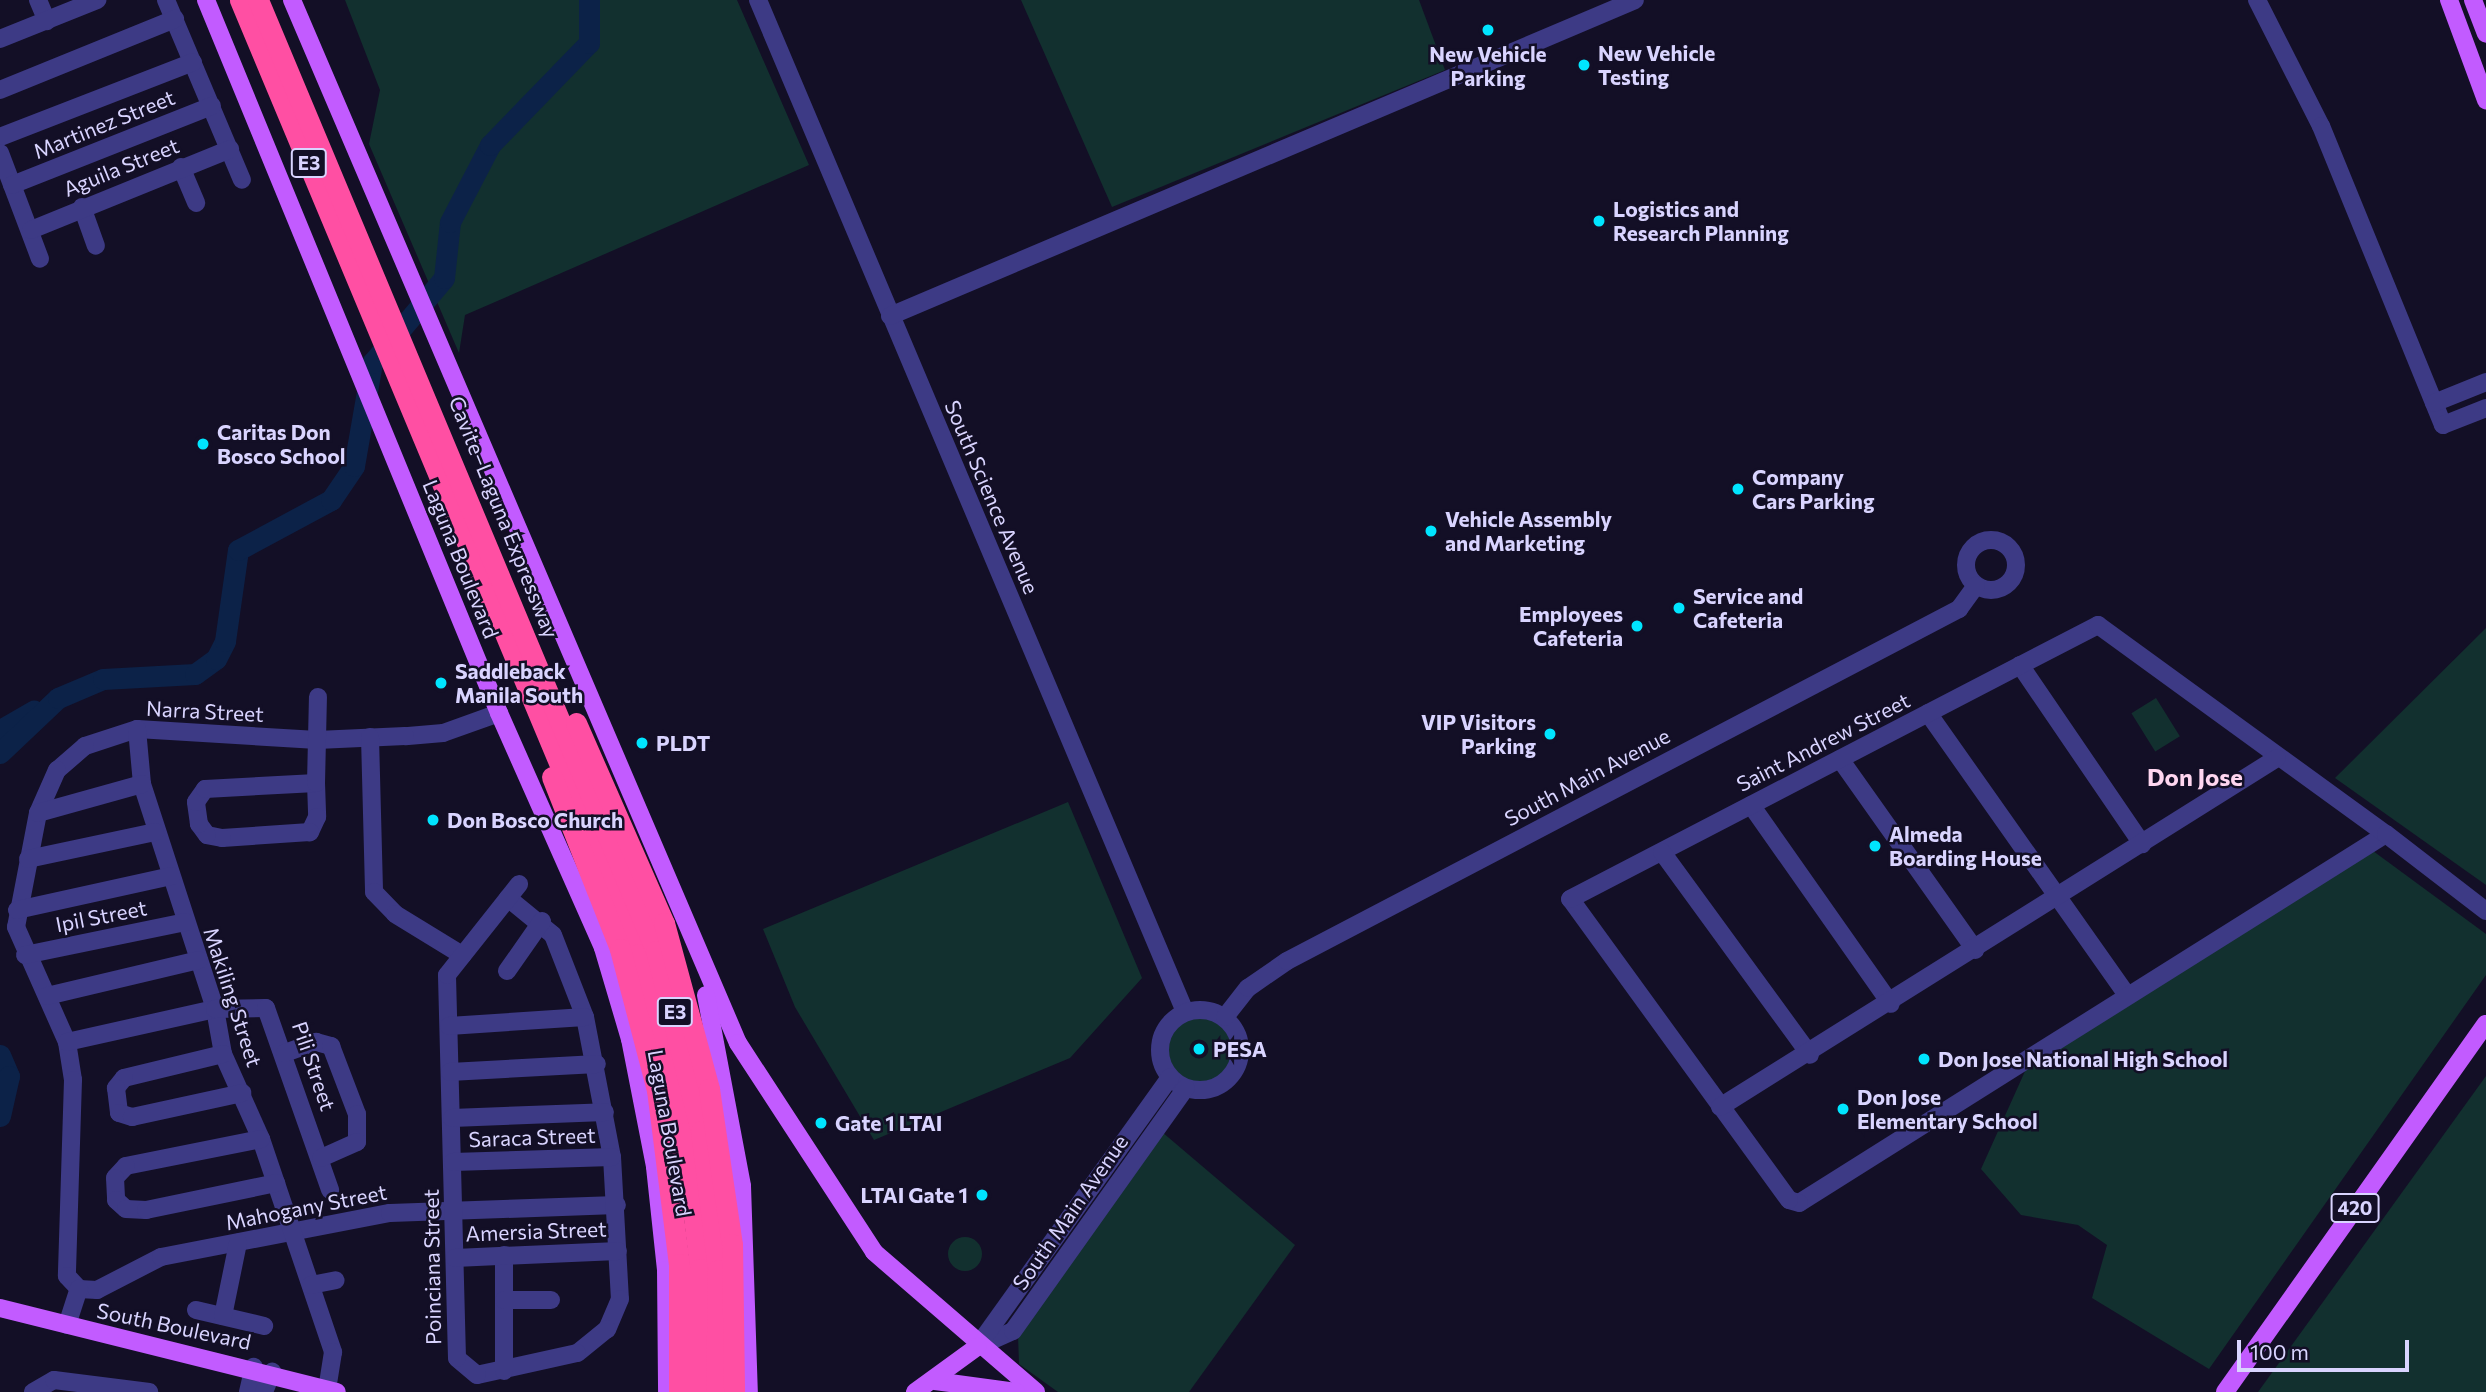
<!DOCTYPE html>
<html>
<head>
<meta charset="utf-8">
<style>
	body { margin:0 }
	#map { position:relative; width:2486px; height:1392px; overflow:hidden; background:#130f26; font-family:Commissioner,sans-serif }
	div>[style] { position:absolute }
	[style*='--x'] { left:calc(var(--x)*1px); top:calc(var(--y)*1px); width:calc(var(--w)*1px); rotate:calc(var(--a)*1deg) }
	.green>* { inset:0; background:#12302f; transform-origin:0 0 }
	.round { border-radius:50% }
	.river>* { height:21px; margin:-10.5px; padding:0 10.5px; transform-origin:10.5px; border-radius:10.5px; background:#0c2248 }
	.minor>* { height:18px; margin:-9px; padding:0 9px; transform-origin:9px; border-radius:9px; background:#3d3a85 }
	.minor>.ring { margin:-9px; padding:0; box-sizing:content-box; background:none; border:18px solid #3d3a85; border-radius:50% }
	.major>* { height:18px; margin:-9px; padding:0 9px; transform-origin:9px; border-radius:9px; background:#c25bff }
	.highway>* { height:21px; margin:-10.5px; padding:0 10.5px; transform-origin:10.5px; border-radius:10.5px; background:#ff4fa3 }
	.dots>* { width:19px; height:19px; translate:-50% -50%; box-sizing:border-box; border:4px solid #130f26; border-radius:50% }
	span { translate:-50% -50%; white-space:nowrap; text-align:center; line-height:1.15; -webkit-text-stroke:5px #130f26; paint-order:stroke }
	.shield-label span { padding:2px 5px; background:#130f26; border:2px solid; border-radius:5px; -webkit-text-stroke-width:0 }
	.shield-label { font-size:19px; color:#d9d4ff; font-weight:700 }
	.poi-label { font-size:21px; color:#d9d4ff; font-weight:700 }
	.left { translate:0 -50%; text-align:left }
	.right { translate:-100% -50%; text-align:right }
	.street-label { font-size:21px; color:#d9d4ff }
	.quarter-label { font-size:24px; color:#ffd6f0; font-weight:700 }
	.scale { position:absolute; left:2237px; top:1340px; width:172px; height:32px; box-sizing:border-box; border:4px solid #d9d4ff; border-top:0; padding-left:9px; font-size:21px; line-height:24px; white-space:nowrap; color:#d9d4ff; -webkit-text-stroke:5px #130f26; paint-order:stroke }
</style>
</head>
<body>
<div id="map">
	<div class="green">
		<div style="clip-path:polygon(345px 0,737px 0,809px 165px,465px 315px,459px 353px,369px 144px,380px 90px)"></div>
		<div style="clip-path:polygon(1021px 0,1419px 0,1445px 70px,1112px 207px)"></div>
		<div style="clip-path:polygon(2486px 628px,2486px 885px,2335px 778px)"></div>
		<div style="left:2156px;top:698px;width:45px;height:29px;rotate:58deg"></div>
		<div style="clip-path:polygon(1068px 802px,1142px 978px,1070px 1058px,874px 1140px,795px 1007px,763px 929px)"></div>
		<div style="clip-path:polygon(2369px 848px,2486px 934px,2486px 975px,2209px 1369px,2092px 1298px,2107px 1245px,2078px 1225px,2021px 1215px,1981px 1169px,2026px 1069px)"></div>
		<div class="round" style="left:1166px;top:1015px;width:68px;height:68px"></div>
		<div style="clip-path:polygon(2486px 1076px,2486px 1392px,2258px 1392px)"></div>
		<div style="clip-path:polygon(1162px 1132px,1295px 1245px,1189px 1392px,1058px 1392px,1019px 1364px,1018px 1335px)"></div>
		<div class="round" style="left:948px;top:1237px;width:34px;height:34px"></div>
	</div>
	<div class="river">
		<div style="--x:0;--y:730;--w:39;--a:-30"></div>
		<div style="--x:0;--y:753;--w:80;--a:-43.5"></div>
		<div style="--x:58;--y:698;--w:49;--a:-22.9"></div>
		<div style="--x:103;--y:679;--w:92;--a:-3.1"></div>
		<div style="--x:195;--y:674;--w:26;--a:-36"></div>
		<div style="--x:216;--y:659;--w:20;--a:-63"></div>
		<div style="--x:225;--y:641;--w:92;--a:-81.9"></div>
		<div style="--x:238;--y:550;--w:106;--a:-28.3"></div>
		<div style="--x:331;--y:500;--w:41;--a:-55.9"></div>
		<div style="--x:354;--y:466;--w:105;--a:-80.1"></div>
		<div style="--x:372;--y:363;--w:111;--a:-49.7"></div>
		<div style="--x:444;--y:278;--w:56;--a:-83.9"></div>
		<div style="--x:450;--y:222;--w:87;--a:-62.5"></div>
		<div style="--x:490;--y:145;--w:142;--a:-45.9"></div>
		<div style="--x:589;--y:43;--w:43;--a:-90"></div>
		<div style="--x:0;--y:1055;--w:23;--a:67"></div>
		<div style="--x:9;--y:1076;--w:41;--a:102.7"></div>
	</div>
	<div class="minor">
		<div style="--x:38;--y:0;--w:23;--a:67"></div>
		<div style="--x:166;--y:0;--w:195;--a:67.1"></div>
		<div style="--x:758;--y:0;--w:1098;--a:67.12"></div>
		<div style="--x:2257;--y:0;--w:141;--a:63.1"></div>
		<div style="--x:2321;--y:126;--w:323;--a:67.8"></div>
		<div style="--x:2443;--y:425;--w:46;--a:-21.6"></div>
		<div style="--x:0;--y:39;--w:105;--a:-21.9"></div>
		<div style="--x:0;--y:90;--w:189;--a:-22.1"></div>
		<div style="--x:0;--y:137;--w:207;--a:-21.2"></div>
		<div style="--x:0;--y:153;--w:113;--a:69.3"></div>
		<div style="--x:181;--y:167;--w:39;--a:67"></div>
		<div style="--x:12;--y:185;--w:215;--a:-21.6"></div>
		<div style="--x:82;--y:207;--w:41;--a:70.3"></div>
		<div style="--x:31;--y:230;--w:215;--a:-22.1"></div>
		<div style="--x:890;--y:316;--w:809;--a:-22.98"></div>
		<div style="--x:2434;--y:403;--w:56;--a:-22"></div>
		<div class="ring" style="left:1966px;top:540px;width:32px;height:32px"></div>
		<div style="--x:2020;--y:665;--w:217;--a:55.7"></div>
		<div style="--x:499;--y:713;--w:59;--a:160.3"></div>
		<div style="--x:443;--y:733;--w:38;--a:175"></div>
		<div style="--x:405;--y:736;--w:88;--a:177.4"></div>
		<div style="--x:317;--y:740;--w:180;--a:-176.5"></div>
		<div style="--x:137;--y:729;--w:55;--a:161.9"></div>
		<div style="--x:85;--y:746;--w:37;--a:139"></div>
		<div style="--x:57;--y:770;--w:47;--a:113.8"></div>
		<div style="--x:38;--y:813;--w:116;--a:100.9"></div>
		<div style="--x:16;--y:927;--w:126;--a:66.1"></div>
		<div style="--x:67;--y:1042;--w:38;--a:81"></div>
		<div style="--x:73;--y:1080;--w:196;--a:91.8"></div>
		<div style="--x:67;--y:1276;--w:18;--a:47"></div>
		<div style="--x:79;--y:1289;--w:18;--a:3"></div>
		<div style="--x:97;--y:1290;--w:72;--a:-27.3"></div>
		<div style="--x:161;--y:1257;--w:233;--a:-10.9"></div>
		<div style="--x:390;--y:1213;--w:227;--a:-2"></div>
		<div style="--x:1928;--y:713;--w:344;--a:54.8"></div>
		<div style="--x:137;--y:729;--w:55;--a:84.8"></div>
		<div style="--x:142;--y:784;--w:237;--a:72"></div>
		<div style="--x:215;--y:1009;--w:46;--a:79.9"></div>
		<div style="--x:223;--y:1054;--w:93;--a:65.9"></div>
		<div style="--x:261;--y:1139;--w:225;--a:71.3"></div>
		<div style="--x:333;--y:1352;--w:36;--a:99"></div>
		<div style="--x:370;--y:737;--w:155;--a:88.5"></div>
		<div style="--x:374;--y:892;--w:30;--a:46"></div>
		<div style="--x:395;--y:914;--w:79;--a:31.5"></div>
		<div style="--x:1840;--y:759;--w:234;--a:54.7"></div>
		<div style="--x:316;--y:783;--w:34;--a:88"></div>
		<div style="--x:317;--y:817;--w:17;--a:115"></div>
		<div style="--x:310;--y:832;--w:88;--a:176.1"></div>
		<div style="--x:222;--y:838;--w:15;--a:-169"></div>
		<div style="--x:207;--y:835;--w:14;--a:-126"></div>
		<div style="--x:199;--y:824;--w:22;--a:-98"></div>
		<div style="--x:196;--y:802;--w:16;--a:-55"></div>
		<div style="--x:205;--y:789;--w:111;--a:-3.1"></div>
		<div style="--x:316;--y:783;--w:86;--a:-88.7"></div>
		<div style="--x:1751;--y:805;--w:243;--a:54.9"></div>
		<div style="--x:38;--y:813;--w:108;--a:-15.6"></div>
		<div style="--x:2386;--y:834;--w:693;--a:147.85"></div>
		<div style="--x:1799;--y:1203;--w:10;--a:-163"></div>
		<div style="--x:1789;--y:1200;--w:372;--a:-126"></div>
		<div style="--x:1570;--y:899;--w:595;--a:-27.43"></div>
		<div style="--x:2098;--y:625;--w:356;--a:36"></div>
		<div style="--x:2386;--y:834;--w:126;--a:37.6"></div>
		<div style="--x:1662;--y:852;--w:251;--a:53.9"></div>
		<div style="--x:28;--y:859;--w:130;--a:-12"></div>
		<div style="--x:508;--y:898;--w:58;--a:39.4"></div>
		<div style="--x:553;--y:935;--w:88;--a:68.7"></div>
		<div style="--x:585;--y:1017;--w:143;--a:79.1"></div>
		<div style="--x:612;--y:1157;--w:142;--a:86.8"></div>
		<div style="--x:620;--y:1299;--w:33;--a:113"></div>
		<div style="--x:607;--y:1329;--w:38;--a:141"></div>
		<div style="--x:577;--y:1353;--w:102;--a:167.6"></div>
		<div style="--x:477;--y:1375;--w:26;--a:-140"></div>
		<div style="--x:457;--y:1358;--w:383;--a:-91.5"></div>
		<div style="--x:447;--y:975;--w:116;--a:-51.6"></div>
		<div style="--x:17;--y:910;--w:158;--a:-12.4"></div>
		<div style="--x:25;--y:955;--w:164;--a:-11.6"></div>
		<div style="--x:507;--y:971;--w:61;--a:-55"></div>
		<div style="--x:47;--y:996;--w:156;--a:-13.3"></div>
		<div class="ring" style="left:1160px;top:1010px;width:62px;height:62px"></div>
		<div style="--x:1225;--y:1017;--w:37;--a:-52"></div>
		<div style="--x:1248;--y:988;--w:47;--a:-34.7"></div>
		<div style="--x:1287;--y:961;--w:759;--a:-27.65"></div>
		<div style="--x:1959;--y:609;--w:29;--a:-54"></div>
		<div style="--x:449;--y:1026;--w:136;--a:-3.8"></div>
		<div style="--x:67;--y:1042;--w:152;--a:-12.6"></div>
		<div style="--x:215;--y:1009;--w:51;--a:-1.1"></div>
		<div style="--x:266;--y:1008;--w:193;--a:70.6"></div>
		<div style="--x:285;--y:1053;--w:33;--a:-20"></div>
		<div style="--x:316;--y:1042;--w:16;--a:15"></div>
		<div style="--x:331;--y:1046;--w:73;--a:69.1"></div>
		<div style="--x:357;--y:1114;--w:28;--a:90"></div>
		<div style="--x:357;--y:1142;--w:39;--a:156"></div>
		<div style="--x:223;--y:1054;--w:102;--a:166.4"></div>
		<div style="--x:124;--y:1078;--w:13;--a:129"></div>
		<div style="--x:116;--y:1088;--w:25;--a:83"></div>
		<div style="--x:119;--y:1113;--w:14;--a:17"></div>
		<div style="--x:132;--y:1117;--w:113;--a:-12.3"></div>
		<div style="--x:450;--y:1072;--w:147;--a:-3.1"></div>
		<div style="--x:1720;--y:1107;--w:657;--a:-32.07"></div>
		<div style="--x:452;--y:1118;--w:153;--a:-2.2"></div>
		<div style="--x:261;--y:1139;--w:138;--a:168.7"></div>
		<div style="--x:126;--y:1166;--w:16;--a:133"></div>
		<div style="--x:115;--y:1178;--w:22;--a:87"></div>
		<div style="--x:116;--y:1200;--w:13;--a:42"></div>
		<div style="--x:126;--y:1209;--w:20;--a:3"></div>
		<div style="--x:146;--y:1210;--w:133;--a:-11.7"></div>
		<div style="--x:453;--y:1162;--w:159;--a:-1.8"></div>
		<div style="--x:504;--y:1255;--w:116;--a:90"></div>
		<div style="--x:455;--y:1258;--w:163;--a:-2.5"></div>
		<div style="--x:311;--y:1285;--w:25;--a:-11"></div>
		<div style="--x:504;--y:1300;--w:47;--a:0"></div>
		<div style="--x:196;--y:1310;--w:70;--a:13.2"></div>
		<div style="--x:223;--y:1316;--w:75;--a:-78.4"></div>
		<div style="--x:67;--y:1325;--w:38;--a:-72"></div>
		<div style="--x:977;--y:1347;--w:39;--a:-24"></div>
		<div style="--x:1013;--y:1331;--w:298;--a:-54.6"></div>
		<div style="--x:977;--y:1347;--w:332;--a:-54.4"></div>
		<div style="--x:33;--y:1392;--w:24;--a:-30"></div>
		<div style="--x:54;--y:1380;--w:96;--a:7.2"></div>
		<div style="--x:248;--y:1392;--w:26;--a:-77"></div>
		<div style="--x:264;--y:1392;--w:22;--a:-68"></div>
	</div>
	<div class="major">
		<div style="--x:206;--y:0;--w:771;--a:67.66"></div>
		<div style="--x:499;--y:713;--w:257;--a:66.1"></div>
		<div style="--x:603;--y:948;--w:95;--a:73.5"></div>
		<div style="--x:630;--y:1039;--w:130;--a:78.9"></div>
		<div style="--x:655;--y:1167;--w:104;--a:83.9"></div>
		<div style="--x:666;--y:1270;--w:122;--a:89.5"></div>
		<div style="--x:292;--y:0;--w:1134;--a:66.85"></div>
		<div style="--x:738;--y:1043;--w:249;--a:56.9"></div>
		<div style="--x:874;--y:1252;--w:214;--a:40.8"></div>
		<div style="--x:2449;--y:0;--w:107;--a:69.7"></div>
		<div style="--x:2473;--y:0;--w:36;--a:69"></div>
		<div style="--x:706;--y:995;--w:194;--a:79.3"></div>
		<div style="--x:742;--y:1186;--w:206;--a:88.1"></div>
		<div style="--x:0;--y:1308;--w:347;--a:14"></div>
		<div style="--x:935;--y:1381;--w:82;--a:7.7"></div>
		<div style="--x:915;--y:1392;--w:77;--a:-36"></div>
		<div style="--x:2225;--y:1392;--w:451;--a:-54.7"></div>
	</div>
	<div class="highway">
		<div style="--x:240;--y:0;--w:1034;--a:67.3"></div>
		<div style="--x:639;--y:954;--w:185;--a:75.9"></div>
		<div style="--x:684;--y:1133;--w:137;--a:83.3"></div>
		<div style="--x:700;--y:1269;--w:123;--a:90.5"></div>
		<div style="--x:258;--y:0;--w:1031;--a:67.29"></div>
		<div style="--x:656;--y:951;--w:186;--a:76"></div>
		<div style="--x:701;--y:1131;--w:140;--a:83"></div>
		<div style="--x:718;--y:1270;--w:122;--a:90.9"></div>
		<div style="--x:576;--y:723;--w:219;--a:66.3"></div>
		<div style="--x:664;--y:923;--w:172;--a:74.8"></div>
		<div style="--x:709;--y:1089;--w:157;--a:81.6"></div>
		<div style="--x:732;--y:1244;--w:148;--a:89.2"></div>
		<div style="--x:552;--y:777;--w:185;--a:68.4"></div>
		<div style="--x:620;--y:949;--w:146;--a:75.3"></div>
		<div style="--x:657;--y:1090;--w:175;--a:82.8"></div>
		<div style="--x:679;--y:1264;--w:128;--a:90"></div>
	</div>
	<div class="dots">
		<div style="left:1488px;top:30px;background:#00e5ff"></div>
		<div style="left:1584px;top:65px;background:#00e5ff"></div>
		<div style="left:1599px;top:221px;background:#00e5ff"></div>
		<div style="left:203px;top:444px;background:#00e5ff"></div>
		<div style="left:1738px;top:489px;background:#00e5ff"></div>
		<div style="left:1431px;top:531px;background:#00e5ff"></div>
		<div style="left:1679px;top:608px;background:#00e5ff"></div>
		<div style="left:1637px;top:626px;background:#00e5ff"></div>
		<div style="left:441px;top:683px;background:#00e5ff"></div>
		<div style="left:1550px;top:734px;background:#00e5ff"></div>
		<div style="left:642px;top:743px;background:#00e5ff"></div>
		<div style="left:433px;top:820px;background:#00e5ff"></div>
		<div style="left:1875px;top:846px;background:#00e5ff"></div>
		<div style="left:1199px;top:1049px;background:#00e5ff"></div>
		<div style="left:1924px;top:1059px;background:#00e5ff"></div>
		<div style="left:1843px;top:1109px;background:#00e5ff"></div>
		<div style="left:821px;top:1123px;background:#00e5ff"></div>
		<div style="left:982px;top:1195px;background:#00e5ff"></div>
	</div>
	<div class="shield-label">
		<span style="left:309px;top:163px">E3</span>
		<span style="left:675px;top:1012px">E3</span>
		<span style="left:2355px;top:1208px">420</span>
	</div>
	<div class="poi-label">
		<span class="left" style="left:1598px;top:65px">New Vehicle<br>Testing</span>
		<span style="left:1488px;top:66px">New Vehicle<br>Parking</span>
		<span class="left" style="left:1613px;top:221px">Logistics and<br>Research Planning</span>
		<span class="left" style="left:217px;top:444px">Caritas Don<br>Bosco School</span>
		<span class="left" style="left:1752px;top:489px">Company<br>Cars Parking</span>
		<span class="left" style="left:1445px;top:531px">Vehicle Assembly<br>and Marketing</span>
		<span class="left" style="left:1693px;top:608px">Service and<br>Cafeteria</span>
		<span class="right" style="left:1623px;top:626px">Employees<br>Cafeteria</span>
		<span class="left" style="left:455px;top:683px">Saddleback<br>Manila South</span>
		<span class="right" style="left:1536px;top:734px">VIP Visitors<br>Parking</span>
		<span class="left" style="left:656px;top:743px">PLDT</span>
		<span class="left" style="left:447px;top:820px">Don Bosco Church</span>
		<span class="left" style="left:1889px;top:846px">Almeda<br>Boarding House</span>
		<span class="left" style="left:1213px;top:1049px">PESA</span>
		<span class="left" style="left:1938px;top:1059px">Don Jose National High School</span>
		<span class="left" style="left:1857px;top:1109px">Don Jose<br>Elementary School</span>
		<span class="left" style="left:835px;top:1123px">Gate 1 LTAI</span>
		<span class="right" style="left:968px;top:1195px">LTAI Gate 1</span>
	</div>
	<div class="street-label">
		<span style="left:104px;top:124px;rotate:-22deg">Martinez Street</span>
		<span style="left:121px;top:167px;rotate:-22deg">Aguila Street</span>
		<span style="left:992px;top:497px;rotate:67deg">South Science Avenue</span>
		<span style="left:504px;top:517px;rotate:68deg">Cavite–Laguna Expressway</span>
		<span style="left:461px;top:559px;rotate:68deg">Laguna Boulevard</span>
		<span style="left:205px;top:711px;rotate:3deg">Narra Street</span>
		<span style="left:1823px;top:742px;rotate:-27deg">Saint Andrew Street</span>
		<span style="left:1587px;top:777px;rotate:-28deg">South Main Avenue</span>
		<span style="left:101px;top:916px;rotate:-11deg">Ipil Street</span>
		<span style="left:233px;top:997px;rotate:72deg">Makiling Street</span>
		<span style="left:314px;top:1066px;rotate:71deg">Pili Street</span>
		<span style="left:670px;top:1133px;rotate:80deg">Laguna Boulevard</span>
		<span style="left:532px;top:1137px;rotate:-2deg">Saraca Street</span>
		<span style="left:306px;top:1207px;rotate:-11deg">Mahogany Street</span>
		<span style="left:1070px;top:1212px;rotate:-55deg">South Main Avenue</span>
		<span style="left:536px;top:1231px;rotate:-2deg">Amersia Street</span>
		<span style="left:432px;top:1267px;rotate:-91deg">Poinciana Street</span>
		<span style="left:174px;top:1326px;rotate:12deg">South Boulevard</span>
	</div>
	<div class="quarter-label">
		<span style="left:2195px;top:777px">Don Jose</span>
	</div>
	<div class="scale">100 m</div>
</div>
</body>
</html>
